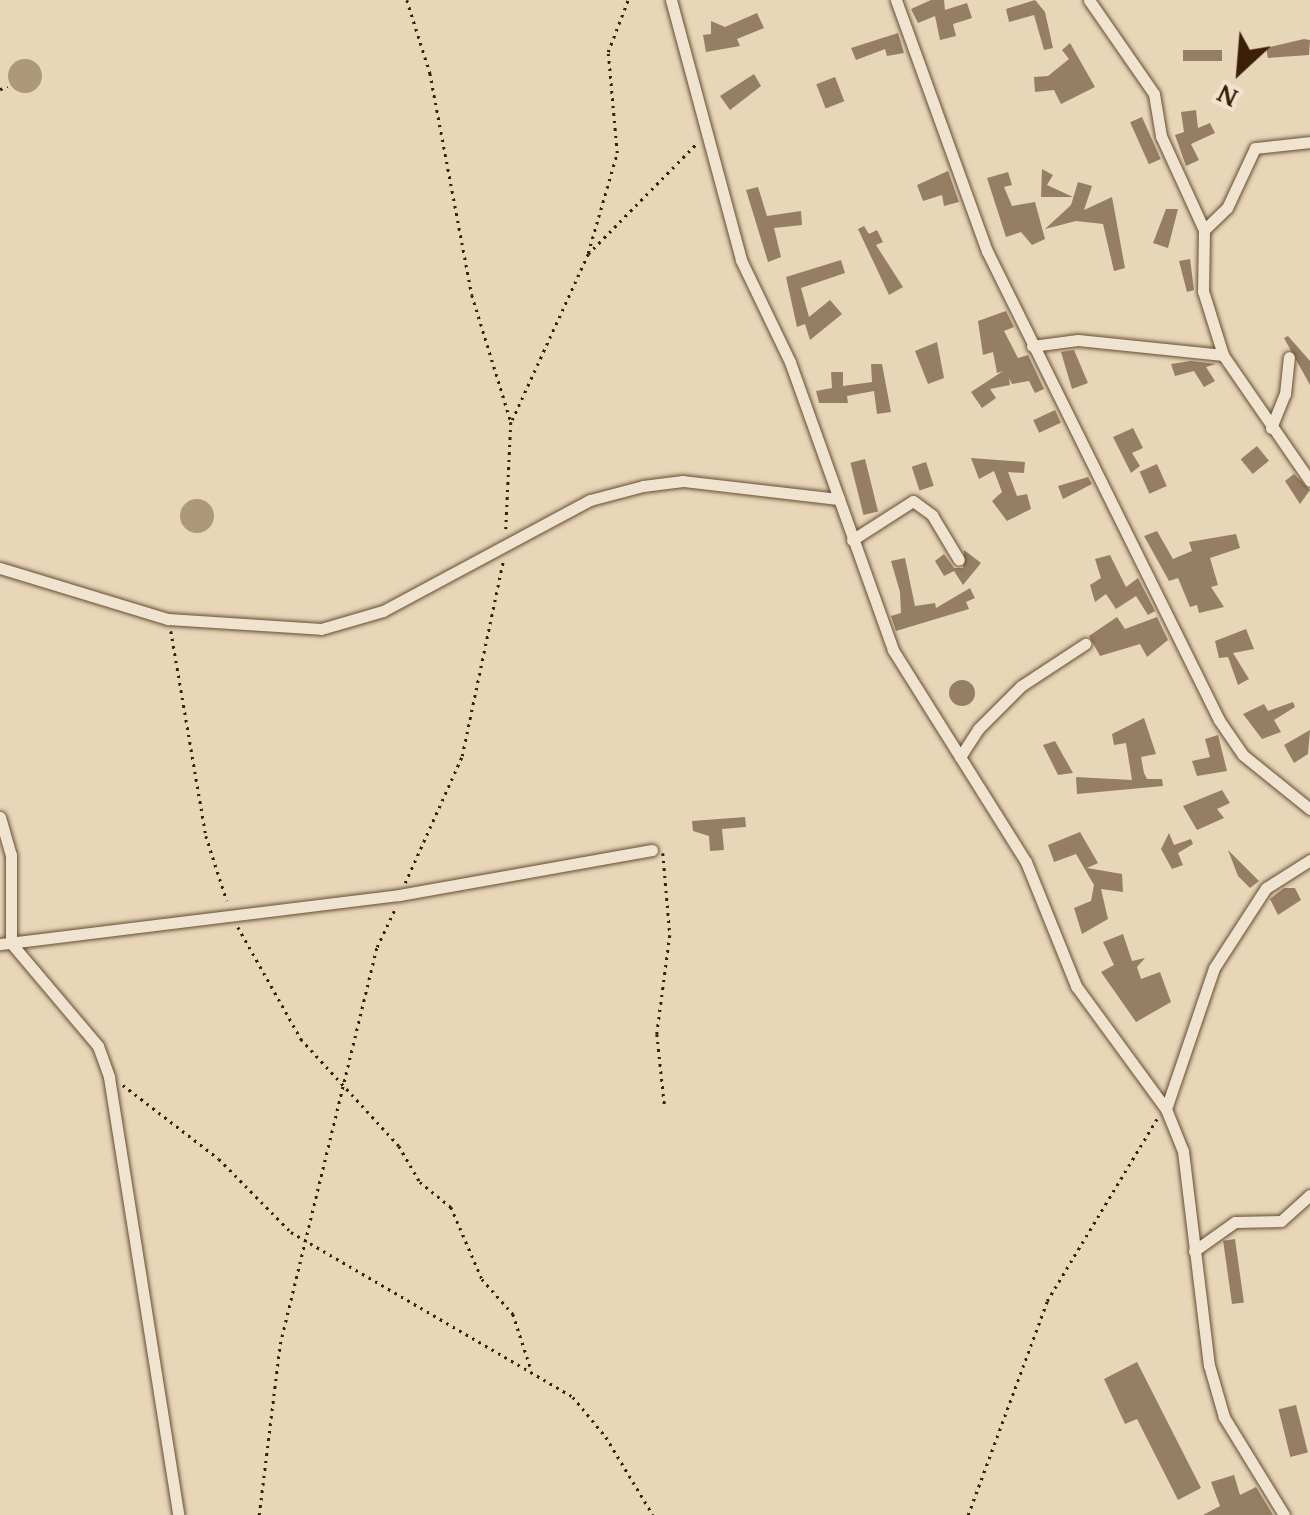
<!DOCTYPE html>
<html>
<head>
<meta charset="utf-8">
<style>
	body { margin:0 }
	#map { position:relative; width:1310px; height:1515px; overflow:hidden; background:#e8d6b8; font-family:"Gentium Book Plus",serif }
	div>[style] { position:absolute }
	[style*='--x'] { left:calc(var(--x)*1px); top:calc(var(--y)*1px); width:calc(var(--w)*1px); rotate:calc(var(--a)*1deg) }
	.water>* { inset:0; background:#ad987b }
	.round { border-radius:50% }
	.building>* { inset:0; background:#957e63; transform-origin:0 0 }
	.path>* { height:2.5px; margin-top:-1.25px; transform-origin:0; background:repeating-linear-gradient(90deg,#3b1f06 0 2.5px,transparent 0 7.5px) }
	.roads { filter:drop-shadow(0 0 2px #664d32) drop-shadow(0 0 2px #664d32) }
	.minor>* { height:11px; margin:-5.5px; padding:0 5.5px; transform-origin:5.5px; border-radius:5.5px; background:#f0e4d1 }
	span { translate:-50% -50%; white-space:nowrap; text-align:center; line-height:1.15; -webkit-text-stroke:8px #f0e4d1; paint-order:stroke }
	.north { position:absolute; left:1190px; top:20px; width:100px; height:100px; -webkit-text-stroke:8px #f0e4d1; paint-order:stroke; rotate:206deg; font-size:28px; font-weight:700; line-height:40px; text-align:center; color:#3b1f06 }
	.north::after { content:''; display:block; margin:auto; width:35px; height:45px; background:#3b1f06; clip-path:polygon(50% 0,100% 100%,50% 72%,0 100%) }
</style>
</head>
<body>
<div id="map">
	<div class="water">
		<div class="round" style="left:8px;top:59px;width:34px;height:34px"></div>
		<div class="round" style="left:180px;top:499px;width:34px;height:34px"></div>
	</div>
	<div class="building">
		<div style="clip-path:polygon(931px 0,944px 0,945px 10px,967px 3px,972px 18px,953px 24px,956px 36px,940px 40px,935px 16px,918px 23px,911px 9px)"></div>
		<div style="clip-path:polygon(1035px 0,1045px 12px,1053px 48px,1044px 50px,1034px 15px,1009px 22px,1006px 9px)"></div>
		<div style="clip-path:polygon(757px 13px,764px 28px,737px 39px,740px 46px,706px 52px,703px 35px,711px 34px,711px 21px,725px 27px)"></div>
		<div style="clip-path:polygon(898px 33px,904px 53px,887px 56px,885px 49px,856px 60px,851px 48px)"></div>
		<div style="clip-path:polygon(1304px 39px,1310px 40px,1309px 55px,1268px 58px,1266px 48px)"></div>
		<div style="clip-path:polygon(1070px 43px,1095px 87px,1061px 104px,1054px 90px,1035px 92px,1034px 77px,1048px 76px,1069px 59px,1062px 50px)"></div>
		<div style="left:1183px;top:50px;width:39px;height:11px"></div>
		<div style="clip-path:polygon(754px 74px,761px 86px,730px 110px,720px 96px)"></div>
		<div style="left:835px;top:77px;width:26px;height:20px;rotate:69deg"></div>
		<div style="clip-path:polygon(1196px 110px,1198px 128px,1210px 123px,1215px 133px,1191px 144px,1199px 160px,1186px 166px,1175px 135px,1184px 132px,1181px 112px)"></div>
		<div style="left:1142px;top:117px;width:46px;height:13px;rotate:66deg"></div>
		<div style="clip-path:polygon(1042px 169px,1053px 175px,1047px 185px,1073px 197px,1041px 197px)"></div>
		<div style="clip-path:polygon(948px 171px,959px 202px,944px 206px,942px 195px,923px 201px,917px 185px)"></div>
		<div style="clip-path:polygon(1008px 172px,1012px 185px,1004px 187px,1012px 206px,1035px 202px,1045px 239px,1032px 245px,1021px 232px,1006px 237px,987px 178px)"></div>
		<div style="clip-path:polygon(1078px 182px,1092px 186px,1084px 210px,1112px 197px,1125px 268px,1114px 271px,1103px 224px,1076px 221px,1045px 229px,1071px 205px)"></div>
		<div style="clip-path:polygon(758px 187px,767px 216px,801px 211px,802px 225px,774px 228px,781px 257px,768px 262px,746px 190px)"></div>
		<div style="clip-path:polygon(1166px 209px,1178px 209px,1168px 248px,1153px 243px)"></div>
		<div style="clip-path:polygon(864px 226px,869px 234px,877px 230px,883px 242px,876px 245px,903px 287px,889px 295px,858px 229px)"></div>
		<div style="clip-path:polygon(1190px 259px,1194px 290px,1187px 292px,1179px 261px)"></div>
		<div style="clip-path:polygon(841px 260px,845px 273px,801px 288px,809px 317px,830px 300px,842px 314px,810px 340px,805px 324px,797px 327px,786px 277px)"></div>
		<div style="clip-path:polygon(1006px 311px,1014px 327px,1004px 331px,1018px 358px,1028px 355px,1044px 389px,1035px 393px,1029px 381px,1012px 384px,1009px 378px,1010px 385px,990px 389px,996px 398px,982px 408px,971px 392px,1003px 371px,997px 373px,993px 352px,983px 355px,978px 321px)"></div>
		<div style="clip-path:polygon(1288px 336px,1310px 361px,1310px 385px,1284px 338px)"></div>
		<div style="clip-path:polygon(937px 342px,944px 378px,928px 384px,915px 351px)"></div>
		<div style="clip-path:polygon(1074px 350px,1088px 383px,1072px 389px,1061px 352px)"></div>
		<div style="clip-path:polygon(1191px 361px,1216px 364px,1206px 367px,1215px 381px,1204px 387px,1194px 371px,1175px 376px,1171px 364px)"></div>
		<div style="clip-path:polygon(871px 364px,882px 364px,891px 412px,877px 414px,874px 391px,847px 396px,848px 403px,819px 403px,816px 391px,832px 388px,831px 372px,843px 372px,843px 386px,872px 382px)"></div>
		<div style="left:1055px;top:410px;width:14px;height:24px;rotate:65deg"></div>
		<div style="clip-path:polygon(1133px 428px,1143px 448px,1132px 453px,1140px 466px,1131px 473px,1113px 437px)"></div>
		<div style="left:1257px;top:446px;width:19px;height:21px;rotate:51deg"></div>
		<div style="clip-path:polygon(971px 458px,1025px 462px,1024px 473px,1008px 472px,1017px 496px,1027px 494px,1031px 509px,1007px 521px,992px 501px,1002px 492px,994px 471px,979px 479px)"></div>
		<div style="left:865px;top:459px;width:54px;height:15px;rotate:76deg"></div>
		<div style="left:926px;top:462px;width:25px;height:15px;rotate:72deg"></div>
		<div style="left:1157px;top:464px;width:24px;height:19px;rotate:66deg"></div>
		<div style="clip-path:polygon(1294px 474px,1310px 490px,1300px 504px,1285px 481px)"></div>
		<div style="clip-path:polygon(1088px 477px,1092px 484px,1063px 499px,1058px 486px)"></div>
		<div style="clip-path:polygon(1157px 531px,1173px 559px,1192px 551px,1189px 542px,1236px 534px,1240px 548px,1210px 558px,1218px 585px,1211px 587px,1224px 607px,1199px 613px,1197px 605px,1190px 607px,1178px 578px,1169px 581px,1144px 536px)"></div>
		<div style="clip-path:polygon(964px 550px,981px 563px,963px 585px,954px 571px,944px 576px,935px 561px,944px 554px,954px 568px,963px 568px)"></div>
		<div style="clip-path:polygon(1110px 555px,1126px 587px,1138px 578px,1155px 611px,1148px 615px,1136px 596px,1116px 609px,1106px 594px,1095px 602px,1090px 585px,1101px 578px,1095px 559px)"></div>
		<div style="clip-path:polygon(905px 558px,915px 606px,935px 603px,936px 608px,970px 588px,975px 598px,966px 602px,969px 609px,896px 631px,891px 616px,901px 613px,900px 592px,891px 561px)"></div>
		<div style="clip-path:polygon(1117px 617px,1125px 629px,1157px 617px,1168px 640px,1147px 657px,1140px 644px,1100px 656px,1089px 636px)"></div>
		<div style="clip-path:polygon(1246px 629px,1254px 649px,1233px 653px,1249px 679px,1238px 685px,1228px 657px,1219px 658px,1215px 641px)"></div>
		<div class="round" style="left:949px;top:680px;width:26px;height:26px"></div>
		<div style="clip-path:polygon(1293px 702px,1295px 707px,1274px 720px,1281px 732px,1262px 739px,1243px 714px,1264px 704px,1268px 711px)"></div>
		<div style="clip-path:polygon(1144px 718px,1156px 754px,1141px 757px,1144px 773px,1147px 779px,1162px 779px,1163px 786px,1077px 794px,1076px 777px,1132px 780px,1126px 743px,1114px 745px,1112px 734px)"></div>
		<div style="clip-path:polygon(1310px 730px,1308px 754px,1294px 763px,1284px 745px)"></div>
		<div style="clip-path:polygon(1218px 735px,1227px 771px,1197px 776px,1192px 761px,1210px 757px,1205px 739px)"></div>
		<div style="clip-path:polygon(1055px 741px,1073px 773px,1058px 775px,1043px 745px)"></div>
		<div style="clip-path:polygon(1222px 790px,1230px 803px,1217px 809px,1224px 818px,1197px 830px,1183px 806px)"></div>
		<div style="clip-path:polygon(745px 817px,746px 827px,722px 829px,724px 850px,710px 851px,709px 836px,693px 831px,692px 821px)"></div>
		<div style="clip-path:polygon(1080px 832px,1098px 863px,1087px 868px,1122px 874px,1123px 892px,1101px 889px,1108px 919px,1082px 934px,1074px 908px,1091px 901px,1094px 885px,1076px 854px,1054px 862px,1048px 845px)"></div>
		<div style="clip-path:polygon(1169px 833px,1174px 845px,1191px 839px,1193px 844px,1178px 853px,1183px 865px,1172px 869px,1161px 849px)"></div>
		<div style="clip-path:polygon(1228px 850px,1259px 881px,1250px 888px,1238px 876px)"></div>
		<div style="clip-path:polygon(1284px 888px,1295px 888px,1301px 900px,1278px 915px,1270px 899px)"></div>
		<div style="clip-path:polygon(1123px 934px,1132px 961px,1145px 958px,1137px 967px,1141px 979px,1160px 972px,1171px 1002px,1136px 1022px,1101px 972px,1114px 965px,1103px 942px)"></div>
		<div style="left:1235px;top:1239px;width:64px;height:12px;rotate:82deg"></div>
		<div style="clip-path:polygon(1137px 1362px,1201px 1488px,1178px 1500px,1137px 1419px,1125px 1424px,1104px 1379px)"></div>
		<div style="left:1296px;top:1405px;width:49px;height:18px;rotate:76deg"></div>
		<div style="clip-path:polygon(1234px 1475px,1240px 1495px,1256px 1487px,1273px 1515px,1203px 1515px,1220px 1506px,1211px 1482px)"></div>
	</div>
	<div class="path">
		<div style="--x:407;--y:0;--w:77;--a:72.5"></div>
		<div style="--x:430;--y:73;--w:226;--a:79.3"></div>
		<div style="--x:472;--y:295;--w:133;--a:72.9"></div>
		<div style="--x:511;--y:422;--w:107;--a:92.7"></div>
		<div style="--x:0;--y:89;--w:8;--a:-14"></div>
		<div style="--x:588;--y:253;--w:104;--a:-73.8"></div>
		<div style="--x:617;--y:153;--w:101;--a:-95.1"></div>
		<div style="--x:608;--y:52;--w:56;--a:-69"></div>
		<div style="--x:512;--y:420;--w:183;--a:-65.4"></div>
		<div style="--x:588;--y:254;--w:154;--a:-45.5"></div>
		<div style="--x:171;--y:631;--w:208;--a:80.3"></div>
		<div style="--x:206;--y:836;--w:68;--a:72.1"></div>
		<div style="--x:663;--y:853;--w:82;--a:85.1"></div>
		<div style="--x:670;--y:935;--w:100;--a:97.5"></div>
		<div style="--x:657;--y:1034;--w:75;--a:83.9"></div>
		<div style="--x:405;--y:883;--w:139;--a:-65.8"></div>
		<div style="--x:462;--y:756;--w:198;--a:-78.1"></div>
		<div style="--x:238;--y:927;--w:129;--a:60.6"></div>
		<div style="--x:301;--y:1039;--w:145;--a:47.5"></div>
		<div style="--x:399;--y:1146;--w:42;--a:59.7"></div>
		<div style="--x:420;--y:1182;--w:40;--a:39"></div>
		<div style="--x:451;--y:1207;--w:78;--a:66.7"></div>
		<div style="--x:482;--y:1279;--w:47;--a:48.5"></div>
		<div style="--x:513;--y:1314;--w:58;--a:71.9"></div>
		<div style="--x:123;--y:1085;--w:121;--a:37.6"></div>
		<div style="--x:219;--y:1159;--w:103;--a:45.4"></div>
		<div style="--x:291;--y:1232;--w:327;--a:30.3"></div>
		<div style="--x:573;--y:1397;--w:52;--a:50.5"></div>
		<div style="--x:606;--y:1437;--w:91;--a:58.9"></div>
		<div style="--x:259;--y:1515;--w:172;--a:-83"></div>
		<div style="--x:280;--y:1344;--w:409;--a:-76.3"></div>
		<div style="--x:377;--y:947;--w:42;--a:-64.7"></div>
		<div style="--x:968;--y:1515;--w:228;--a:-69.7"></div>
		<div style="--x:1047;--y:1301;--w:215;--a:-58.9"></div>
	</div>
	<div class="roads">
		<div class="minor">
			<div style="--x:671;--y:0;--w:269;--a:74.9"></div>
			<div style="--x:741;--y:260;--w:113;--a:64.3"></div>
			<div style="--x:790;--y:362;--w:306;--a:70.3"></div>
			<div style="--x:893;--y:650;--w:250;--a:57.9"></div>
			<div style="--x:1026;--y:862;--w:134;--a:68"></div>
			<div style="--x:1076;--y:986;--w:152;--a:53.8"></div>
			<div style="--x:1166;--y:1109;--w:45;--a:68"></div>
			<div style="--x:1183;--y:1151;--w:216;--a:83.1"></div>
			<div style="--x:1209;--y:1365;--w:54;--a:73.9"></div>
			<div style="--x:1224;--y:1417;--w:115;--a:58.5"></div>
			<div style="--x:896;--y:0;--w:267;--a:70.1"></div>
			<div style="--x:987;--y:251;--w:523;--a:63.68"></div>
			<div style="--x:1219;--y:720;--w:42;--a:55.6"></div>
			<div style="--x:1243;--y:755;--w:86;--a:38.9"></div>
			<div style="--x:1089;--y:0;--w:114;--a:55.3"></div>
			<div style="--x:1154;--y:94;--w:43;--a:80.5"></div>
			<div style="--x:1161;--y:136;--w:103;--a:65.4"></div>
			<div style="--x:1204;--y:230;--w:61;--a:90.9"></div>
			<div style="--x:1203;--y:291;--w:67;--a:72.6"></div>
			<div style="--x:1223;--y:355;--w:153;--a:55.4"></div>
			<div style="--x:1204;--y:230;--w:32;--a:-44"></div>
			<div style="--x:1227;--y:208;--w:66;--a:-65"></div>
			<div style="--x:1255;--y:148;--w:55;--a:-6.2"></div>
			<div style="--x:1032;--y:346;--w:46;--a:-7.4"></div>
			<div style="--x:1078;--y:340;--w:146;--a:5.9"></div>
			<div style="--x:1271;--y:428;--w:37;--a:-68"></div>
			<div style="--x:1285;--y:394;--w:37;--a:-84"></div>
			<div style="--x:852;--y:540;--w:72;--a:-32.6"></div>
			<div style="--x:913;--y:501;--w:24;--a:36"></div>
			<div style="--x:932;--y:515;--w:52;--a:59"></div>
			<div style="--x:0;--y:568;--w:176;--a:16.9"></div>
			<div style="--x:168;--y:619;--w:153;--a:3.7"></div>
			<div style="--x:321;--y:629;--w:65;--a:-16.2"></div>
			<div style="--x:383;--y:611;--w:235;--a:-28.2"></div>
			<div style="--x:590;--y:500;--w:55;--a:-14.8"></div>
			<div style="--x:643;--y:486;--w:40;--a:-7.1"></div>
			<div style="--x:683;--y:481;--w:157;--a:6.6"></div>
			<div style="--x:960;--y:757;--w:33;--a:-57"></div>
			<div style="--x:978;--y:729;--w:61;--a:-45"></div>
			<div style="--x:1021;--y:686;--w:77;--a:-33.3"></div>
			<div style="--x:0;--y:817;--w:40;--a:74"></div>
			<div style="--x:11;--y:855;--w:88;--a:90"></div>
			<div style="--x:11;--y:943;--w:135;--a:49.8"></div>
			<div style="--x:98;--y:1046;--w:33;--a:70"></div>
			<div style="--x:109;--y:1077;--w:443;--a:81"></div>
			<div style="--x:0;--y:944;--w:402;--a:-7"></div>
			<div style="--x:399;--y:895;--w:257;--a:-10.1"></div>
			<div style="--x:1166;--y:1109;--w:149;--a:-71.2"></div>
			<div style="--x:1214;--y:968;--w:95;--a:-57"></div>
			<div style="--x:1266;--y:888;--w:52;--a:-32.5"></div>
			<div style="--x:1194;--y:1251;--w:50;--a:-35.3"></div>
			<div style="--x:1235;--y:1222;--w:46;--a:-1.2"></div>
			<div style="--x:1281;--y:1221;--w:39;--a:-42"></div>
		</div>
	</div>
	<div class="north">N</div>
</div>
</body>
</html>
